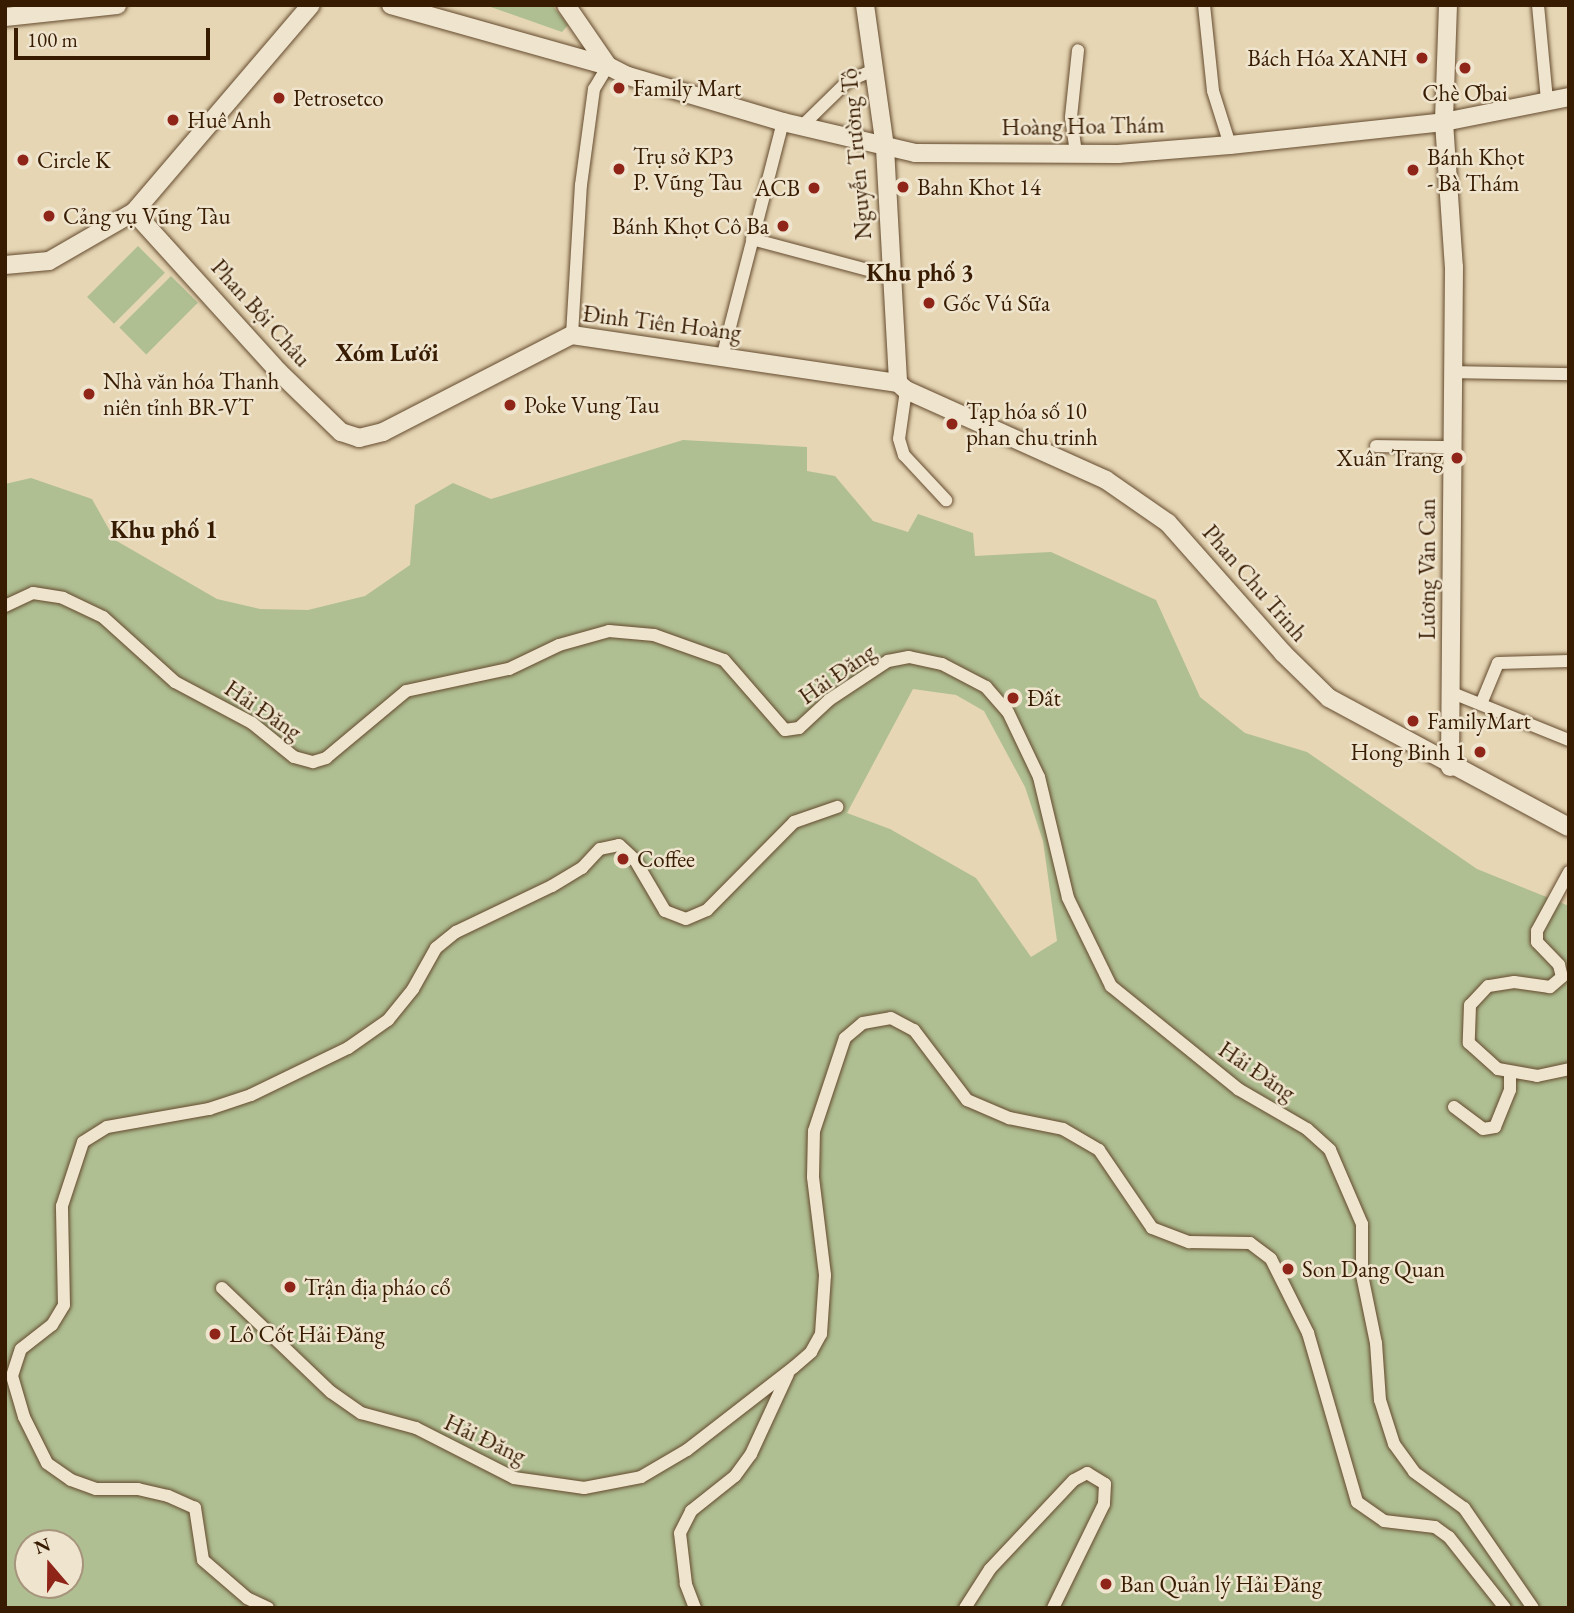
<!DOCTYPE html>
<html>
<head>
<meta charset="utf-8">
<style>
	body { margin:0 }
	#map { position:relative; width:1574px; height:1613px; overflow:hidden; background:#e6d6b4; font-family:"EB Garamond",serif }
	div>[style] { position:absolute }
	[style*='--x'] { left:calc(var(--x)*1px); top:calc(var(--y)*1px); width:calc(var(--w)*1px); rotate:calc(var(--a)*1deg) }
	.green>* { inset:0; background:#afbf92; transform-origin:0 0 }
	.roads { filter:drop-shadow(0 0 2px #644a2e) drop-shadow(0 0 2px #644a2e) }
	.street>* { height:12px; margin:-6px; padding:0 6px; transform-origin:6px; border-radius:6px; background:#efe4ce }
	.secondary>* { height:18px; margin:-9px; padding:0 9px; transform-origin:9px; border-radius:9px; background:#efe4ce }
	.dots>* { width:19px; height:19px; translate:-50% -50%; box-sizing:border-box; border:4px solid #efe4ce; border-radius:50% }
	span { translate:-50% -50%; white-space:nowrap; text-align:center; line-height:1.15; -webkit-text-stroke:5px #efe4ce; paint-order:stroke }
	.poi-label { font-size:23px; color:#381c02 }
	.right { translate:-100% -50%; text-align:right }
	.left { translate:0 -50%; text-align:left }
	.street-label { font-size:23px; color:#381c02 }
	.neighbourhood-label { font-size:24px; color:#381c02; font-weight:700 }
	.frame { position:absolute; inset:0; border:7px solid #381c02; pointer-events:none }
	.north { position:absolute; left:14px; top:1529px; width:70px; height:70px; box-sizing:border-box; background:#efe4ce; border:2px solid #a6947c; border-radius:50%; rotate:340deg; font-size:19px; font-weight:700; line-height:28px; text-align:center; color:#381c02 }
	.north::after { content:''; display:block; margin:auto; width:24px; height:32px; background:#8f2418; clip-path:polygon(50% 0,100% 100%,50% 72%,0 100%) }
	.scale { position:absolute; left:14px; top:28px; width:196px; height:32px; box-sizing:border-box; border:4px solid #381c02; border-top:0; padding-left:9px; font-size:21px; line-height:24px; white-space:nowrap; color:#381c02; -webkit-text-stroke:5px #efe4ce; paint-order:stroke }
</style>
</head>
<body>
<div id="map">
	<div class="green">
		<div style="clip-path:polygon(485px 5px,552px 5px,568px 25px,562px 32px)"></div>
		<div style="left:138px;top:246px;width:38px;height:72px;rotate:45deg"></div>
		<div style="left:171px;top:276px;width:38px;height:73px;rotate:45deg"></div>
		<div style="clip-path:polygon(evenodd,683px 440px,807px 447px,807px 471px,835px 476px,873px 521px,908px 532px,918px 514px,973px 533px,975px 556px,1051px 552px,1156px 600px,1200px 697px,1245px 733px,1307px 752px,1477px 869px,1569px 906px,1569px 1608px,5px 1608px,5px 484px,31px 478px,92px 499px,115px 540px,217px 599px,260px 609px,308px 610px,365px 596px,410px 565px,415px 505px,453px 483px,491px 499px,683px 440px,913px 689px,956px 695px,984px 711px,1025px 787px,1043px 841px,1057px 941px,1031px 957px,976px 878px,890px 829px,847px 813px,913px 689px,683px 440px,28px 1543px,70px 1543px,70px 1585px,28px 1585px,28px 1543px)"></div>
	</div>
	<div class="roads">
		<div class="street">
			<div style="--x:1204;--y:5;--w:86;--a:84"></div>
			<div style="--x:1213;--y:91;--w:57;--a:72.5"></div>
			<div style="--x:1538;--y:5;--w:95;--a:84.6"></div>
			<div style="--x:801;--y:127;--w:66;--a:-44.4"></div>
			<div style="--x:848;--y:81;--w:28;--a:-23"></div>
			<div style="--x:1076;--y:153;--w:36;--a:-98"></div>
			<div style="--x:1071;--y:117;--w:67;--a:-84"></div>
			<div style="--x:752;--y:239;--w:143;--a:15"></div>
			<div style="--x:572;--y:335;--w:150;--a:-86.6"></div>
			<div style="--x:581;--y:185;--w:97;--a:-82.3"></div>
			<div style="--x:594;--y:89;--w:27;--a:-59"></div>
			<div style="--x:723;--y:354;--w:240;--a:-75.5"></div>
			<div style="--x:1453;--y:372;--w:116;--a:1"></div>
			<div style="--x:906;--y:390;--w:49;--a:98.1"></div>
			<div style="--x:899;--y:439;--w:17;--a:73"></div>
			<div style="--x:904;--y:455;--w:62;--a:47"></div>
			<div style="--x:1376;--y:446;--w:76;--a:0.8"></div>
			<div style="--x:5;--y:606;--w:31;--a:-25"></div>
			<div style="--x:33;--y:593;--w:30;--a:9"></div>
			<div style="--x:63;--y:598;--w:44;--a:25.4"></div>
			<div style="--x:103;--y:617;--w:97;--a:42.1"></div>
			<div style="--x:175;--y:682;--w:87;--a:28"></div>
			<div style="--x:252;--y:723;--w:54;--a:39"></div>
			<div style="--x:294;--y:757;--w:20;--a:15"></div>
			<div style="--x:313;--y:762;--w:14;--a:-17"></div>
			<div style="--x:326;--y:758;--w:104;--a:-39.9"></div>
			<div style="--x:406;--y:691;--w:105;--a:-12.1"></div>
			<div style="--x:509;--y:669;--w:55;--a:-25.6"></div>
			<div style="--x:559;--y:645;--w:52;--a:-15.6"></div>
			<div style="--x:609;--y:631;--w:45;--a:5.1"></div>
			<div style="--x:654;--y:635;--w:74;--a:19.7"></div>
			<div style="--x:724;--y:660;--w:93;--a:48.9"></div>
			<div style="--x:785;--y:730;--w:14;--a:-8"></div>
			<div style="--x:799;--y:728;--w:41;--a:-43"></div>
			<div style="--x:829;--y:700;--w:71;--a:-33.5"></div>
			<div style="--x:888;--y:661;--w:21;--a:-11"></div>
			<div style="--x:909;--y:657;--w:34;--a:12"></div>
			<div style="--x:942;--y:664;--w:50;--a:27.6"></div>
			<div style="--x:986;--y:687;--w:33;--a:49"></div>
			<div style="--x:1008;--y:712;--w:72;--a:64.5"></div>
			<div style="--x:1039;--y:777;--w:124;--a:76.5"></div>
			<div style="--x:1068;--y:898;--w:98;--a:64"></div>
			<div style="--x:1111;--y:986;--w:164;--a:39"></div>
			<div style="--x:1238;--y:1089;--w:80;--a:30.1"></div>
			<div style="--x:1307;--y:1129;--w:31;--a:42"></div>
			<div style="--x:1330;--y:1150;--w:81;--a:66.6"></div>
			<div style="--x:1362;--y:1224;--w:51;--a:90"></div>
			<div style="--x:1362;--y:1275;--w:69;--a:78.4"></div>
			<div style="--x:1376;--y:1343;--w:57;--a:86"></div>
			<div style="--x:1380;--y:1400;--w:46;--a:72.3"></div>
			<div style="--x:1394;--y:1444;--w:34;--a:54"></div>
			<div style="--x:1414;--y:1472;--w:62;--a:35.8"></div>
			<div style="--x:1464;--y:1508;--w:121;--a:55.4"></div>
			<div style="--x:1450;--y:692;--w:128;--a:22"></div>
			<div style="--x:1481;--y:704;--w:44;--a:-67.5"></div>
			<div style="--x:1498;--y:663;--w:71;--a:-1.6"></div>
			<div style="--x:1569;--y:872;--w:67;--a:118.5"></div>
			<div style="--x:1537;--y:931;--w:11;--a:90"></div>
			<div style="--x:1537;--y:942;--w:32;--a:46"></div>
			<div style="--x:1559;--y:965;--w:12;--a:76"></div>
			<div style="--x:1562;--y:977;--w:16;--a:140"></div>
			<div style="--x:1550;--y:987;--w:36;--a:-172"></div>
			<div style="--x:1514;--y:982;--w:26;--a:171"></div>
			<div style="--x:1488;--y:986;--w:26;--a:133"></div>
			<div style="--x:1470;--y:1005;--w:38;--a:92"></div>
			<div style="--x:1469;--y:1043;--w:39;--a:42"></div>
			<div style="--x:1498;--y:1069;--w:40;--a:10"></div>
			<div style="--x:1537;--y:1076;--w:33;--a:-12"></div>
			<div style="--x:1454;--y:1107;--w:36;--a:37"></div>
			<div style="--x:1483;--y:1129;--w:12;--a:-9"></div>
			<div style="--x:1495;--y:1127;--w:40;--a:-68"></div>
			<div style="--x:1510;--y:1090;--w:18;--a:-90"></div>
			<div style="--x:222;--y:1288;--w:151;--a:43.7"></div>
			<div style="--x:331;--y:1392;--w:37;--a:35"></div>
			<div style="--x:361;--y:1413;--w:57;--a:15.3"></div>
			<div style="--x:416;--y:1428;--w:110;--a:27"></div>
			<div style="--x:514;--y:1478;--w:71;--a:8.1"></div>
			<div style="--x:584;--y:1488;--w:58;--a:-10.9"></div>
			<div style="--x:641;--y:1477;--w:53;--a:-30.4"></div>
			<div style="--x:687;--y:1450;--w:135;--a:-37.8"></div>
			<div style="--x:794;--y:1367;--w:23;--a:-41"></div>
			<div style="--x:811;--y:1352;--w:21;--a:-61"></div>
			<div style="--x:821;--y:1334;--w:59;--a:-86.1"></div>
			<div style="--x:825;--y:1275;--w:99;--a:-97"></div>
			<div style="--x:813;--y:1177;--w:46;--a:-88.8"></div>
			<div style="--x:814;--y:1131;--w:98;--a:-71.6"></div>
			<div style="--x:845;--y:1038;--w:23;--a:-40"></div>
			<div style="--x:863;--y:1023;--w:28;--a:-10"></div>
			<div style="--x:891;--y:1018;--w:26;--a:28"></div>
			<div style="--x:914;--y:1030;--w:88;--a:52.9"></div>
			<div style="--x:967;--y:1100;--w:46;--a:23.2"></div>
			<div style="--x:1009;--y:1118;--w:55;--a:11.5"></div>
			<div style="--x:1063;--y:1129;--w:42;--a:30.3"></div>
			<div style="--x:1099;--y:1150;--w:94;--a:55.8"></div>
			<div style="--x:1152;--y:1228;--w:40;--a:21"></div>
			<div style="--x:1189;--y:1242;--w:61;--a:0.9"></div>
			<div style="--x:1250;--y:1243;--w:26;--a:37"></div>
			<div style="--x:1271;--y:1259;--w:83;--a:63.4"></div>
			<div style="--x:1308;--y:1333;--w:176;--a:73.8"></div>
			<div style="--x:1357;--y:1502;--w:33;--a:35"></div>
			<div style="--x:1384;--y:1521;--w:51;--a:6.7"></div>
			<div style="--x:1435;--y:1527;--w:17;--a:36"></div>
			<div style="--x:1449;--y:1537;--w:90;--a:51.7"></div>
			<div style="--x:268;--y:1608;--w:23;--a:-155"></div>
			<div style="--x:247;--y:1598;--w:58;--a:-139.2"></div>
			<div style="--x:203;--y:1560;--w:53;--a:-98.7"></div>
			<div style="--x:195;--y:1508;--w:30;--a:-156"></div>
			<div style="--x:168;--y:1496;--w:31;--a:-167"></div>
			<div style="--x:138;--y:1489;--w:42;--a:180"></div>
			<div style="--x:96;--y:1489;--w:27;--a:-160"></div>
			<div style="--x:71;--y:1480;--w:29;--a:-145"></div>
			<div style="--x:47;--y:1463;--w:51;--a:-116.6"></div>
			<div style="--x:24;--y:1417;--w:43;--a:-106.3"></div>
			<div style="--x:12;--y:1376;--w:28;--a:-72"></div>
			<div style="--x:21;--y:1349;--w:39;--a:-38"></div>
			<div style="--x:52;--y:1325;--w:23;--a:-59"></div>
			<div style="--x:64;--y:1305;--w:99;--a:-91.2"></div>
			<div style="--x:62;--y:1206;--w:67;--a:-71.8"></div>
			<div style="--x:83;--y:1142;--w:28;--a:-32"></div>
			<div style="--x:107;--y:1127;--w:104;--a:-10"></div>
			<div style="--x:209;--y:1109;--w:44;--a:-18.4"></div>
			<div style="--x:251;--y:1095;--w:108;--a:-25.9"></div>
			<div style="--x:348;--y:1048;--w:49;--a:-35"></div>
			<div style="--x:388;--y:1020;--w:40;--a:-51"></div>
			<div style="--x:413;--y:989;--w:47;--a:-60.7"></div>
			<div style="--x:436;--y:948;--w:26;--a:-39"></div>
			<div style="--x:456;--y:932;--w:106;--a:-25.6"></div>
			<div style="--x:552;--y:886;--w:35;--a:-31"></div>
			<div style="--x:582;--y:868;--w:26;--a:-47"></div>
			<div style="--x:600;--y:849;--w:19;--a:-12"></div>
			<div style="--x:619;--y:845;--w:22;--a:43"></div>
			<div style="--x:635;--y:860;--w:59;--a:59.5"></div>
			<div style="--x:665;--y:911;--w:22;--a:21"></div>
			<div style="--x:686;--y:919;--w:23;--a:-23"></div>
			<div style="--x:707;--y:910;--w:124;--a:-45.3"></div>
			<div style="--x:794;--y:822;--w:46;--a:-19.2"></div>
			<div style="--x:695;--y:1608;--w:26;--a:-111"></div>
			<div style="--x:686;--y:1584;--w:51;--a:-96.7"></div>
			<div style="--x:680;--y:1533;--w:25;--a:-63"></div>
			<div style="--x:691;--y:1511;--w:56;--a:-38.5"></div>
			<div style="--x:735;--y:1476;--w:27;--a:-54"></div>
			<div style="--x:751;--y:1454;--w:88;--a:-65.2"></div>
			<div style="--x:965;--y:1608;--w:46;--a:-57.3"></div>
			<div style="--x:990;--y:1569;--w:122;--a:-46.7"></div>
			<div style="--x:1074;--y:1480;--w:15;--a:-28"></div>
			<div style="--x:1087;--y:1473;--w:21;--a:31"></div>
			<div style="--x:1105;--y:1484;--w:20;--a:93"></div>
			<div style="--x:1104;--y:1504;--w:116;--a:116.1"></div>
		</div>
		<div class="secondary">
			<div style="--x:391;--y:5;--w:225;--a:15.7"></div>
			<div style="--x:608;--y:66;--w:22;--a:27"></div>
			<div style="--x:628;--y:76;--w:162;--a:16.5"></div>
			<div style="--x:783;--y:122;--w:136;--a:13.2"></div>
			<div style="--x:915;--y:153;--w:203;--a:0.3"></div>
			<div style="--x:1118;--y:154;--w:112;--a:-4.6"></div>
			<div style="--x:1230;--y:145;--w:215;--a:-6.1"></div>
			<div style="--x:1444;--y:122;--w:127;--a:-11.3"></div>
			<div style="--x:566;--y:5;--w:74;--a:55.5"></div>
			<div style="--x:865;--y:5;--w:144;--a:82"></div>
			<div style="--x:885;--y:148;--w:235;--a:86.8"></div>
			<div style="--x:1448;--y:5;--w:117;--a:92"></div>
			<div style="--x:1444;--y:122;--w:145;--a:86.1"></div>
			<div style="--x:1454;--y:267;--w:500;--a:90.46"></div>
			<div style="--x:5;--y:17;--w:113;--a:-6.1"></div>
			<div style="--x:134;--y:212;--w:215;--a:47.8"></div>
			<div style="--x:278;--y:371;--w:88;--a:44.1"></div>
			<div style="--x:341;--y:432;--w:19;--a:18"></div>
			<div style="--x:359;--y:438;--w:25;--a:-14"></div>
			<div style="--x:383;--y:432;--w:212;--a:-27.2"></div>
			<div style="--x:572;--y:335;--w:330;--a:8.4"></div>
			<div style="--x:5;--y:265;--w:44;--a:-5.2"></div>
			<div style="--x:49;--y:261;--w:98;--a:-30"></div>
			<div style="--x:134;--y:212;--w:272;--a:-49.5"></div>
			<div style="--x:898;--y:383;--w:11;--a:41"></div>
			<div style="--x:906;--y:390;--w:219;--a:24.2"></div>
			<div style="--x:1106;--y:480;--w:75;--a:34.7"></div>
			<div style="--x:1168;--y:523;--w:174;--a:48.5"></div>
			<div style="--x:1283;--y:653;--w:64;--a:44.4"></div>
			<div style="--x:1329;--y:698;--w:272;--a:28.3"></div>
		</div>
	</div>
	<div class="dots">
		<div style="left:1422px;top:58px;background:#8f2418"></div>
		<div style="left:1465px;top:68px;background:#8f2418"></div>
		<div style="left:619px;top:88px;background:#8f2418"></div>
		<div style="left:279px;top:98px;background:#8f2418"></div>
		<div style="left:173px;top:120px;background:#8f2418"></div>
		<div style="left:23px;top:160px;background:#8f2418"></div>
		<div style="left:619px;top:169px;background:#8f2418"></div>
		<div style="left:1413px;top:170px;background:#8f2418"></div>
		<div style="left:903px;top:187px;background:#8f2418"></div>
		<div style="left:814px;top:188px;background:#8f2418"></div>
		<div style="left:49px;top:216px;background:#8f2418"></div>
		<div style="left:783px;top:226px;background:#8f2418"></div>
		<div style="left:929px;top:303px;background:#8f2418"></div>
		<div style="left:89px;top:394px;background:#8f2418"></div>
		<div style="left:510px;top:405px;background:#8f2418"></div>
		<div style="left:952px;top:424px;background:#8f2418"></div>
		<div style="left:1457px;top:458px;background:#8f2418"></div>
		<div style="left:1013px;top:698px;background:#8f2418"></div>
		<div style="left:1413px;top:721px;background:#8f2418"></div>
		<div style="left:1480px;top:752px;background:#8f2418"></div>
		<div style="left:623px;top:859px;background:#8f2418"></div>
		<div style="left:1288px;top:1269px;background:#8f2418"></div>
		<div style="left:290px;top:1287px;background:#8f2418"></div>
		<div style="left:215px;top:1334px;background:#8f2418"></div>
		<div style="left:1106px;top:1584px;background:#8f2418"></div>
	</div>
	<div class="poi-label">
		<span class="right" style="left:1408px;top:58px">Bách Hóa XANH</span>
		<span class="left" style="left:633px;top:88px">Family Mart</span>
		<span style="left:1465px;top:93px">Chè Ơbai</span>
		<span class="left" style="left:293px;top:98px">Petrosetco</span>
		<span class="left" style="left:187px;top:120px">Huê Anh</span>
		<span class="left" style="left:633px;top:169px">Trụ sở KP3<br>P. Vũng Tàu</span>
		<span class="left" style="left:1427px;top:170px">Bánh Khọt<br>- Bà Thám</span>
		<span class="left" style="left:37px;top:160px">Circle K</span>
		<span class="left" style="left:917px;top:187px">Bahn Khot 14</span>
		<span class="right" style="left:800px;top:188px">ACB</span>
		<span class="left" style="left:63px;top:216px">Cảng vụ Vũng Tàu</span>
		<span class="right" style="left:769px;top:226px">Bánh Khọt Cô Ba</span>
		<span class="left" style="left:943px;top:303px">Gốc Vú Sữa</span>
		<span class="left" style="left:103px;top:394px">Nhà văn hóa Thanh<br>niên tỉnh BR-VT</span>
		<span class="left" style="left:524px;top:405px">Poke Vung Tau</span>
		<span class="left" style="left:966px;top:424px">Tạp hóa số 10<br>phan chu trinh</span>
		<span class="right" style="left:1443px;top:458px">Xuân Trang</span>
		<span class="left" style="left:1027px;top:698px">Đất</span>
		<span class="left" style="left:1427px;top:721px">FamilyMart</span>
		<span class="right" style="left:1466px;top:752px">Hong Binh 1</span>
		<span class="left" style="left:637px;top:859px">Coffee</span>
		<span class="left" style="left:1302px;top:1269px">Son Dang Quan</span>
		<span class="left" style="left:304px;top:1287px">Trận địa pháo cổ</span>
		<span class="left" style="left:229px;top:1334px">Lô Cốt Hải Đăng</span>
		<span class="left" style="left:1120px;top:1584px">Ban Quản lý Hải Đăng</span>
	</div>
	<div class="street-label">
		<span style="left:1083px;top:126px;rotate:-1deg">Hoàng Hoa Thám</span>
		<span style="left:856px;top:154px;rotate:-95deg">Nguyễn Trường Tộ</span>
		<span style="left:261px;top:313px;rotate:48deg">Phan Bội Châu</span>
		<span style="left:662px;top:323px;rotate:7deg">Đinh Tiên Hoàng</span>
		<span style="left:1427px;top:569px;rotate:-90deg">Lương Văn Can</span>
		<span style="left:1255px;top:583px;rotate:49deg">Phan Chu Trinh</span>
		<span style="left:837px;top:674px;rotate:-35deg">Hải Đăng</span>
		<span style="left:263px;top:710px;rotate:34deg">Hải Đăng</span>
		<span style="left:1257px;top:1071px;rotate:34deg">Hải Đăng</span>
		<span style="left:485px;top:1439px;rotate:25deg">Hải Đăng</span>
	</div>
	<div class="neighbourhood-label">
		<span style="left:920px;top:273px">Khu phố 3</span>
		<span style="left:387px;top:353px">Xóm Lưới</span>
		<span style="left:164px;top:530px">Khu phố 1</span>
	</div>
	<div class="frame"></div>
	<div class="north">N</div>
	<div class="scale">100 m</div>
</div>
</body>
</html>
